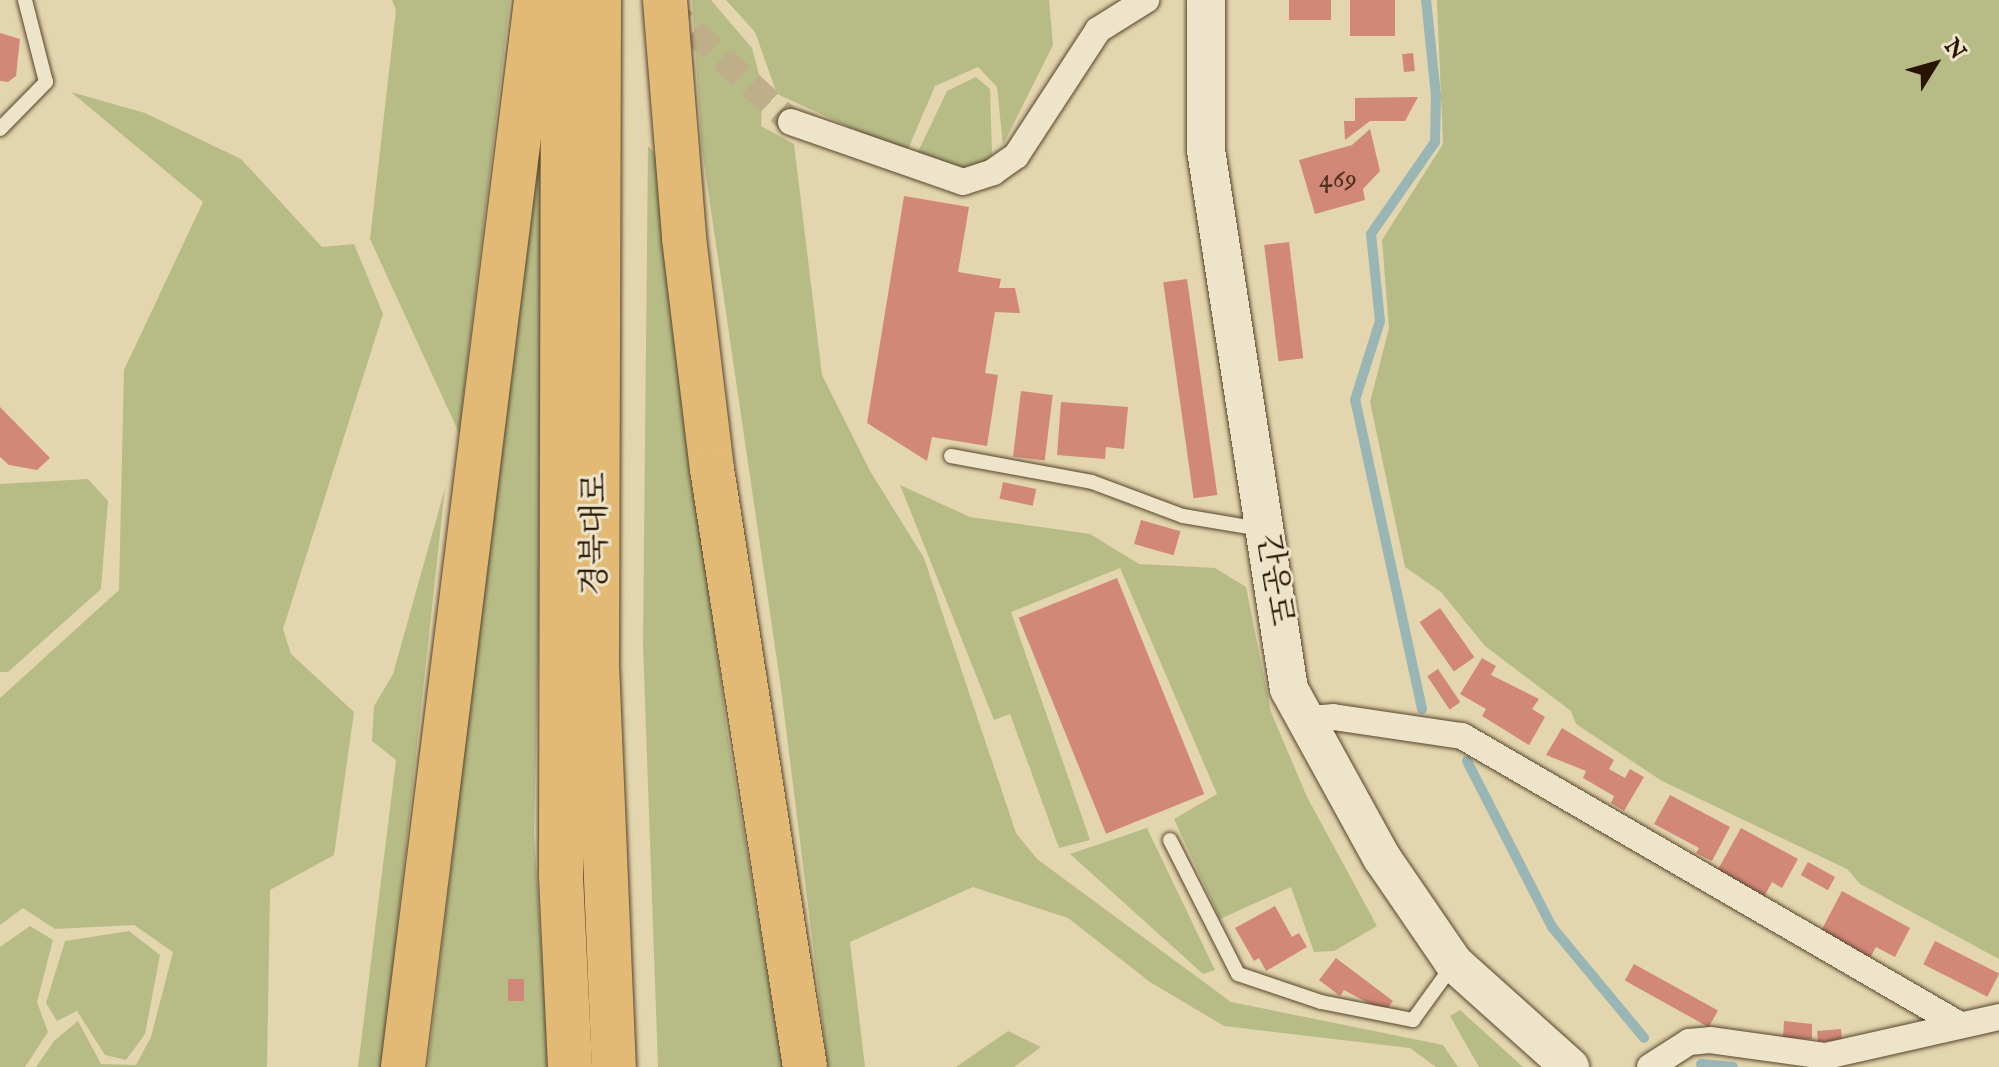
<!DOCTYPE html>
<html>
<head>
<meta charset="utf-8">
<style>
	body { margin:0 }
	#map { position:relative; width:1999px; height:1067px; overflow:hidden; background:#e3d5ad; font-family:"IM FELL English","Noto Serif KR",serif }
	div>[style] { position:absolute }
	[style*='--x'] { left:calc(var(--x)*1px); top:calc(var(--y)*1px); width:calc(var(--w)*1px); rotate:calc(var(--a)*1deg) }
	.green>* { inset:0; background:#b7bc87 }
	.stream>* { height:10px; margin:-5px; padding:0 5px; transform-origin:5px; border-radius:5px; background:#99b6b5 }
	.building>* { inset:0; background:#d28878; transform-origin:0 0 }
	.street-tunnel>* { height:26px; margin-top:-13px; transform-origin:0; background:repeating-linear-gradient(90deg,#beae8a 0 26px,transparent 0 39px) }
	.roads { filter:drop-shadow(0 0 2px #57442b) drop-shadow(0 0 2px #57442b) }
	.lane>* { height:14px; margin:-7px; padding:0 7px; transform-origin:7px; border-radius:7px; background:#ede4ca }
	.street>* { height:26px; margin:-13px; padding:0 13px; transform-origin:13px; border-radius:13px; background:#ede4ca }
	.secondary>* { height:38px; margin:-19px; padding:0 19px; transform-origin:19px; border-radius:19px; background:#ede4ca }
	.highway>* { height:44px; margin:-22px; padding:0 22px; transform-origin:22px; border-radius:22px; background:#e2ba76 }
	span { translate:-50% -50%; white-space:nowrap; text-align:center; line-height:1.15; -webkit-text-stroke:6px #ede4ca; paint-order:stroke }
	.number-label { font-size:28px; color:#52311e }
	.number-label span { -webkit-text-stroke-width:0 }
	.street-label { font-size:32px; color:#281400 }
	.north { position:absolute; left:1895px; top:24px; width:80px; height:80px; -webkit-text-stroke:6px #ede4ca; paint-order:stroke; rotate:53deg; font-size:22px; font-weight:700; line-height:32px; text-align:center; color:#281400 }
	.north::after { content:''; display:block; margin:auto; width:28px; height:36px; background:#281400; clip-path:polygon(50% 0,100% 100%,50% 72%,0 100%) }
</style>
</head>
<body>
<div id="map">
	<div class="green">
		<div style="clip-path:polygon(392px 0,510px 0,459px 433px,370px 239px,396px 10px)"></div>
		<div style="clip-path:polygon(692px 0,711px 0,752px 48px,763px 89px,761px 126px,794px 144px,822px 375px,870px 471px,924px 558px,1016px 833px,1037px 859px,1231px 1002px,1443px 1045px,1458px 1067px,1436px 1067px,1410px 1048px,1224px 1026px,1150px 982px,1068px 918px,973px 887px,850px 942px,865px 1067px,828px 1067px,781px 688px,702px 149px)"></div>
		<div style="clip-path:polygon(726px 0,1049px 0,1053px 45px,1003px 145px,997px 87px,978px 67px,935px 86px,908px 149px,891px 146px,777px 94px,755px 32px)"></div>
		<div style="clip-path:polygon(1437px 0,1999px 0,1999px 959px,1860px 884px,1847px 869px,1662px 781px,1576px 724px,1571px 711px,1485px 646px,1441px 592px,1405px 567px,1370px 402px,1389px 328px,1382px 240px,1443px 144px)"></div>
		<div style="clip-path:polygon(976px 77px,990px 89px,992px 155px,980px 170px,956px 172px,918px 152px,947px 91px)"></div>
		<div style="clip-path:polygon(71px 92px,145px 113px,241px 159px,322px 247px,354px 244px,383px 314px,283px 629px,291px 654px,354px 712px,334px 855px,270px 890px,267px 1067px,36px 1067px,54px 1041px,78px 1021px,101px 1064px,136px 1065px,151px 1037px,173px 952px,134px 925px,55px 929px,23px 908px,0 925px,0 698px,119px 590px,124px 370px,203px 202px)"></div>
		<div style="clip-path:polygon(538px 112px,550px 161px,534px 834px,549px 1067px,428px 1067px)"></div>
		<div style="clip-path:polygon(648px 146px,657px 156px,727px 732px,783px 1067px,658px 1067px,643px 645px)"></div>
		<div style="clip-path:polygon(88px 479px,108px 501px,101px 589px,8px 672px,0 672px,0 484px)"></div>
		<div style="clip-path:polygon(900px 485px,970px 517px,1090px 534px,1139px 564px,1215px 568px,1246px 587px,1271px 712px,1307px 797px,1377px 926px,1334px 951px,1314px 952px,1291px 887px,1220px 919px,1174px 819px,1217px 794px,1120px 568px,1011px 612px,1090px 840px,1059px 848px,1010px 714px,994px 720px)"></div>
		<div style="clip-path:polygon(445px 488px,382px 1067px,358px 1067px,396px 760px,372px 741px,374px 706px,393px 674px)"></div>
		<div style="clip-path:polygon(1147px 828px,1215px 970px,1203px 974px,1070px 854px)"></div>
		<div style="clip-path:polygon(30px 926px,53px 940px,37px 1002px,48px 1032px,25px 1067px,0 1067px,0 947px)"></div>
		<div style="clip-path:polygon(129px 931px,160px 955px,145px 1034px,126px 1060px,105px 1055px,77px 1011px,57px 1021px,46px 1003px,65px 941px)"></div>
		<div style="clip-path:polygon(1460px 1010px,1523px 1067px,1479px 1067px,1450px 1016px)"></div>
		<div style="clip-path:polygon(1008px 1031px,1041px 1047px,1014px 1067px,956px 1067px)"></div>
	</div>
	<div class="stream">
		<div style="--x:1422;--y:709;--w:316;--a:-102.2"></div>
		<div style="--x:1355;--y:400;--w:83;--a:-72.4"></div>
		<div style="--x:1380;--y:321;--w:87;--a:-95.9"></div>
		<div style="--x:1371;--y:234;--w:112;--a:-55.2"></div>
		<div style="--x:1435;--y:142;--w:46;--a:-88.8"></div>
		<div style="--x:1436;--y:96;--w:97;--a:-95.9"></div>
		<div style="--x:1467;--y:761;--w:186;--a:62.9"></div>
		<div style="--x:1552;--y:927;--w:144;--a:50.3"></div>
		<div style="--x:1701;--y:1064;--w:32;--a:5"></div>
	</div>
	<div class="building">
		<div style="left:1289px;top:0;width:42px;height:20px"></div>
		<div style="left:1350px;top:0;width:45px;height:36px"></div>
		<div style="clip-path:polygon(0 33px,20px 39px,16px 76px,8px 82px,0 81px)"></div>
		<div style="left:1413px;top:53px;width:18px;height:11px;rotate:84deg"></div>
		<div style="clip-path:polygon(1418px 97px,1405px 121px,1370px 121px,1345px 140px,1344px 121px,1355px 121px,1355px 98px)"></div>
		<div style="clip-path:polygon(1370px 129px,1380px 171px,1363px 189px,1365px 200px,1315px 214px,1299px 160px,1352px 145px)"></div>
		<div style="clip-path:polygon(904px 196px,969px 207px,958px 272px,1001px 279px,999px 288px,1015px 288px,1020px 313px,995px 312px,985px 373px,998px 375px,987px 446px,932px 437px,927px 461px,867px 423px)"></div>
		<div style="left:1289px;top:242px;width:117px;height:25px;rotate:83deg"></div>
		<div style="left:1187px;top:279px;width:218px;height:24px;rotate:82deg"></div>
		<div style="left:1021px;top:391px;width:32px;height:66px;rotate:7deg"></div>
		<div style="clip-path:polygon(1061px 402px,1128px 407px,1124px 449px,1106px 447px,1105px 459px,1057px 455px)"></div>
		<div style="clip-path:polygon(0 407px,50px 458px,37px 470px,9px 465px,0 457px)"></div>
		<div style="left:1003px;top:482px;width:34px;height:17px;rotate:12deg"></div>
		<div style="left:1141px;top:520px;width:41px;height:25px;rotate:16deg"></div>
		<div style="left:1117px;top:578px;width:233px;height:106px;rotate:68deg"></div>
		<div style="left:1440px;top:608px;width:60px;height:25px;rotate:55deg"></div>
		<div style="clip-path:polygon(1482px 658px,1496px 666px,1491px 675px,1539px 699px,1532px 709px,1545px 717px,1529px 745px,1482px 716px,1486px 709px,1460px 694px)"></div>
		<div style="left:1438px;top:669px;width:40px;height:13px;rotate:56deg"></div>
		<div style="clip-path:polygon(1562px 728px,1614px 760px,1609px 769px,1625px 778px,1630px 769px,1644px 777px,1624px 811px,1611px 803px,1614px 796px,1583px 778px,1586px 771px,1546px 755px)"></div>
		<div style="clip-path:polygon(1670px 795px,1730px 827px,1712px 861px,1696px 853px,1699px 848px,1654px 824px)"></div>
		<div style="clip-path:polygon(1741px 828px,1798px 859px,1782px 888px,1772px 882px,1763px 899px,1716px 873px)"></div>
		<div style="left:1808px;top:862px;width:31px;height:15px;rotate:29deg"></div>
		<div style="clip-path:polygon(1842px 891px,1910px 928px,1895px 957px,1876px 947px,1870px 958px,1821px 931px)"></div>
		<div style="clip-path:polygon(1275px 906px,1292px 937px,1299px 933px,1307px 947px,1266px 971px,1259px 958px,1254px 961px,1235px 928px)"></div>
		<div style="left:1935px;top:941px;width:72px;height:26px;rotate:27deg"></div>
		<div style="clip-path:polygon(1336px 958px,1393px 1001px,1385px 1012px,1344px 990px,1340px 996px,1319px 980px)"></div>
		<div style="left:1634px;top:964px;width:96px;height:19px;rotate:29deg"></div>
		<div style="left:508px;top:979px;width:16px;height:22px"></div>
		<div style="clip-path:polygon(1784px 1021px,1812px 1024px,1812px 1039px,1783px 1038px)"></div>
		<div style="left:1841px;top:1029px;width:11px;height:24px;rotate:85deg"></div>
	</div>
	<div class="street-tunnel">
		<div style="--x:665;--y:5;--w:172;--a:42.9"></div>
	</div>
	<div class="roads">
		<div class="lane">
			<div style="--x:0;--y:129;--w:66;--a:-45.6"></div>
			<div style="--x:46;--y:82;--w:85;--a:-104.4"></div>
			<div style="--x:951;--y:456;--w:143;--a:10.4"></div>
			<div style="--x:1092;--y:482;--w:97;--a:20.5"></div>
			<div style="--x:1183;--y:516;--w:79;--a:9.5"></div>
			<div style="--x:1170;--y:840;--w:150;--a:63.1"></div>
			<div style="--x:1238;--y:974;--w:88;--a:18.6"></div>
			<div style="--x:1321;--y:1002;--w:94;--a:11.1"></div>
			<div style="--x:1413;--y:1020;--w:68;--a:-54"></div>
		</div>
		<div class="street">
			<div style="--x:791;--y:122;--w:182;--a:19.2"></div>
			<div style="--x:963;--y:182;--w:32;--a:-18"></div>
			<div style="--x:993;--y:172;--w:28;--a:-35"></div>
			<div style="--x:1016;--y:156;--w:150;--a:-56.9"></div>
			<div style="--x:1098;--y:30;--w:57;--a:-32"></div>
			<div style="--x:1306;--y:719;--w:27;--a:-4"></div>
			<div style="--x:1333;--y:717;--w:130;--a:8.4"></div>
			<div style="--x:1462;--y:736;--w:576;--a:30.13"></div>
			<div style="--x:1650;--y:1067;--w:46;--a:-32.7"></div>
			<div style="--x:1689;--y:1042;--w:21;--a:-5"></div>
			<div style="--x:1710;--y:1040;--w:117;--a:7.9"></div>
			<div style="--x:1826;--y:1056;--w:177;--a:-12.7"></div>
		</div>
		<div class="secondary">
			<div style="--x:1206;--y:0;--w:150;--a:90"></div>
			<div style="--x:1206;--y:150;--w:545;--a:81.25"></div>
			<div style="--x:1289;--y:689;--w:193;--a:61.2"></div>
			<div style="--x:1382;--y:858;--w:127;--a:55.6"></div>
			<div style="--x:1454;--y:963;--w:156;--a:41.9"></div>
		</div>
		<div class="highway">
			<div style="--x:563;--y:0;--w:876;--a:90.13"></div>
			<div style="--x:561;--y:876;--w:191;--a:87.3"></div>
			<div style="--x:599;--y:0;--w:665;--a:90.17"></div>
			<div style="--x:597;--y:665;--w:402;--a:87.6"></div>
			<div style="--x:665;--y:0;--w:239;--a:85.4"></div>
			<div style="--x:684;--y:238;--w:233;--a:83.1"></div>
			<div style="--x:712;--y:469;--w:605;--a:81.16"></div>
			<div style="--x:403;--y:1067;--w:1075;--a:-82.89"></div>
		</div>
	</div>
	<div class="number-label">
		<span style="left:1338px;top:180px">469</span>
	</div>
	<div class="street-label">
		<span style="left:597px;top:534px;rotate:-90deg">경북대로</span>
		<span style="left:1273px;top:580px;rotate:81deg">간운로</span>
	</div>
	<div class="north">N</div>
</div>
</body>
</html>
